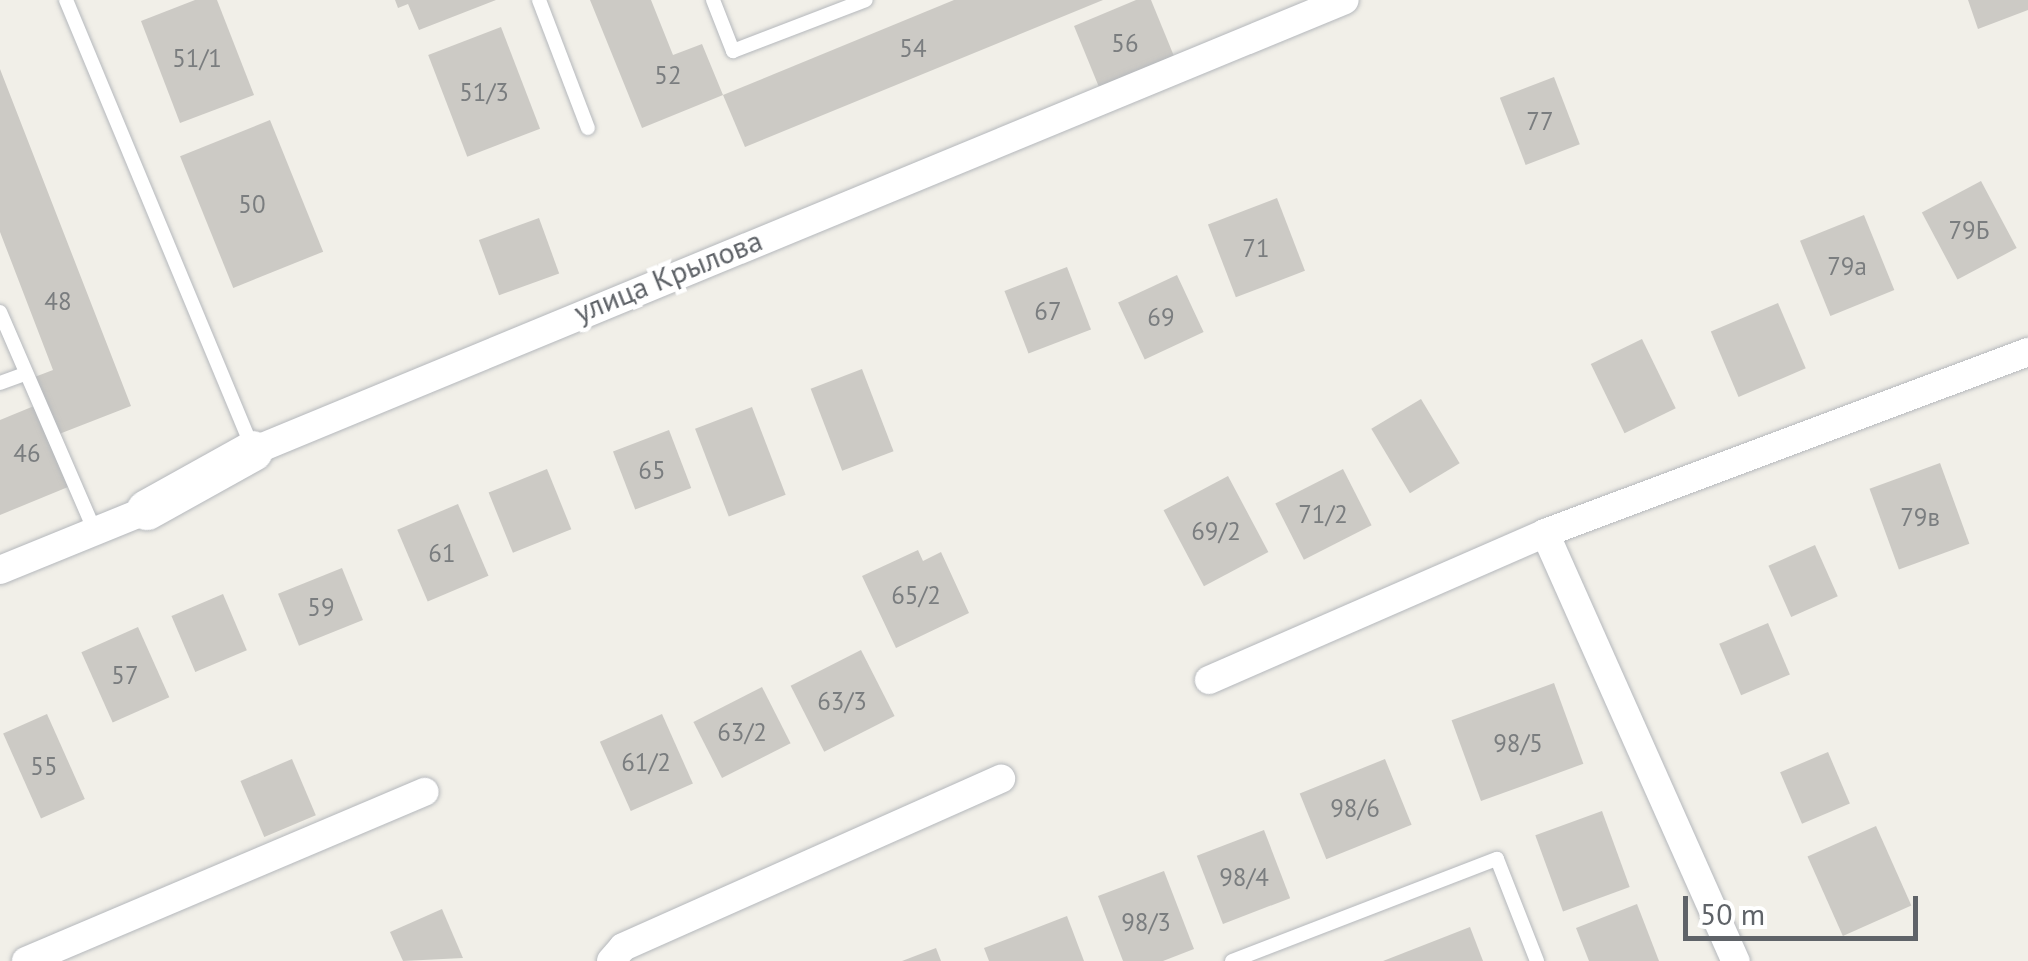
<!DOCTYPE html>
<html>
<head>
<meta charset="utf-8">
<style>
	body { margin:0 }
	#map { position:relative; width:2028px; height:961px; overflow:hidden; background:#f1efe8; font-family:"PT Sans",sans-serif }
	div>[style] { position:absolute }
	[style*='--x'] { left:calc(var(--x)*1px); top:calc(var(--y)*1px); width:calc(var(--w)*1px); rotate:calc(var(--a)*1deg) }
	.building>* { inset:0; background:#cccac5; transform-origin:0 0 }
	.roads { filter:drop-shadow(0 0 2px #b5b8bc) drop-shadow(0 0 2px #b5b8bc) }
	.lane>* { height:14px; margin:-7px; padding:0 7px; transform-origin:7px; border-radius:7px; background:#fff }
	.street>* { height:28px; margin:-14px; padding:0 14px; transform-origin:14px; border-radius:14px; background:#fff }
	.secondary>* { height:40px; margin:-20px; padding:0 20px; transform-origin:20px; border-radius:20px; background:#fff }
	span { translate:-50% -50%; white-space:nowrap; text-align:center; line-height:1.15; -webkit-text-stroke:9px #fff; paint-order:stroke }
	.number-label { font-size:25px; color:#7a7d7f }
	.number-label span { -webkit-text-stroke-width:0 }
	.street-label { font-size:30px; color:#5f6368 }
	.scale { position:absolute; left:1683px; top:896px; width:235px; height:45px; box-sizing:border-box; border:5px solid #5f6368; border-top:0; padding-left:12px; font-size:30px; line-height:35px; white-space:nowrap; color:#5f6368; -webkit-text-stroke:8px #fff; paint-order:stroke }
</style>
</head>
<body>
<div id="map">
	<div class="building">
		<div style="clip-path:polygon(195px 0,217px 0,254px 95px,180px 123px,141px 21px)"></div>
		<div style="clip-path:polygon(395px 0,496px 0,419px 30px,408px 4px,398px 8px)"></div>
		<div style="clip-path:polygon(590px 0,651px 0,673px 55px,702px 44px,723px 95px,642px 128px)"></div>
		<div style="clip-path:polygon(954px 0,1103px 0,745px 147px,723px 95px)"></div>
		<div style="clip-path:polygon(1136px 0,1151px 0,1176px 61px,1101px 92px,1074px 26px)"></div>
		<div style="clip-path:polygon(1968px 0,2028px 0,2028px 10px,1978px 29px)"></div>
		<div style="left:501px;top:27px;width:109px;height:78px;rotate:69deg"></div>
		<div style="clip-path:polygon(0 69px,131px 406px,54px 436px,32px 378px,53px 370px,0 232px)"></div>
		<div style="left:1554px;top:77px;width:72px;height:58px;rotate:69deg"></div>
		<div style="left:270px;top:120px;width:142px;height:97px;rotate:68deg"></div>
		<div style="left:1981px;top:181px;width:76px;height:67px;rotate:62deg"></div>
		<div style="left:1277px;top:198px;width:78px;height:74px;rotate:69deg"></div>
		<div style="left:1864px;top:215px;width:81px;height:69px;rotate:68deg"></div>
		<div style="left:539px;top:218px;width:59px;height:64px;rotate:70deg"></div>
		<div style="left:1067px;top:267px;width:67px;height:67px;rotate:69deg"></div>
		<div style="left:1177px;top:275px;width:63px;height:65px;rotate:65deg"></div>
		<div style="left:1778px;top:303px;width:71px;height:73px;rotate:67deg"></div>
		<div style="left:1642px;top:339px;width:77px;height:57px;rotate:64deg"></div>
		<div style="left:862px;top:369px;width:88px;height:55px;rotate:69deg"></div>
		<div style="left:1421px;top:399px;width:75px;height:58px;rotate:59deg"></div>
		<div style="clip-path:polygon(34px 406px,68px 487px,0 515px,0 420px)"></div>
		<div style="left:752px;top:407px;width:94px;height:61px;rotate:69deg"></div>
		<div style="left:669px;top:430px;width:62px;height:60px;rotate:69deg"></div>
		<div style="left:1940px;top:463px;width:86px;height:75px;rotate:70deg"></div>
		<div style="left:547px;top:469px;width:65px;height:63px;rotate:68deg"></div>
		<div style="left:1343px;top:469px;width:63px;height:76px;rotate:63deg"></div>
		<div style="left:1228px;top:476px;width:86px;height:73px;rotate:62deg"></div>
		<div style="left:458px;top:504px;width:78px;height:66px;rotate:67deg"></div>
		<div style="left:1815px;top:545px;width:56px;height:51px;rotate:66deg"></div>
		<div style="clip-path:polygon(918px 550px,923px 561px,941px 552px,969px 613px,896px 648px,862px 576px)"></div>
		<div style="left:342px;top:568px;width:56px;height:69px;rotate:68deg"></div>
		<div style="left:223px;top:594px;width:61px;height:56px;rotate:67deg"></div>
		<div style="left:1768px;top:623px;width:56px;height:53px;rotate:67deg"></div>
		<div style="left:138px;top:627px;width:77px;height:62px;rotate:66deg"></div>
		<div style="left:861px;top:650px;width:74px;height:79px;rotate:63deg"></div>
		<div style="left:1554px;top:683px;width:86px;height:109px;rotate:70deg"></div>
		<div style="left:762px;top:687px;width:63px;height:77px;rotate:63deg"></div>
		<div style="left:47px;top:714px;width:93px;height:48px;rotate:66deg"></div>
		<div style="left:662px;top:714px;width:76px;height:68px;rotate:66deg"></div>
		<div style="left:1828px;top:752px;width:56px;height:52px;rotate:67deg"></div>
		<div style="left:292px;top:759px;width:61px;height:56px;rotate:67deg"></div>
		<div style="left:1385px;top:759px;width:71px;height:92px;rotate:68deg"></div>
		<div style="left:1602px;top:811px;width:81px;height:71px;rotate:70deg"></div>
		<div style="left:1876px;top:826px;width:87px;height:75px;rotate:66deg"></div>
		<div style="left:1264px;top:830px;width:73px;height:72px;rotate:69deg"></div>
		<div style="clip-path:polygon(1164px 871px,1194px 949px,1163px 961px,1123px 961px,1098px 896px)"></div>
		<div style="clip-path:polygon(1637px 904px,1659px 961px,1589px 961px,1576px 928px)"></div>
		<div style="clip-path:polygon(442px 909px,463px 958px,403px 961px,390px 932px)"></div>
		<div style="clip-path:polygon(1067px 916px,1084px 961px,989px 961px,984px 948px)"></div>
		<div style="clip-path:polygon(1470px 927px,1483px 961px,1383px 961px)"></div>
		<div style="clip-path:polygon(936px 948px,941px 961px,902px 961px)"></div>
	</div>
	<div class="roads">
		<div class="lane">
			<div style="--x:66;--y:0;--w:487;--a:67.4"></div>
			<div style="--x:539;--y:0;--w:137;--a:69.1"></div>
			<div style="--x:713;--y:0;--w:55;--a:68.6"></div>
			<div style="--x:733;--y:51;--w:142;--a:-21"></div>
			<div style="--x:0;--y:312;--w:240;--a:66.6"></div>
			<div style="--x:0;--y:383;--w:27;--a:-20"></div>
			<div style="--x:1232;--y:961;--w:284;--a:-21.1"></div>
			<div style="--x:1497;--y:859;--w:110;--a:68.6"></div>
		</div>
		<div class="street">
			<div style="--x:253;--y:451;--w:1181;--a:-22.44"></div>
			<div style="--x:1545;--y:533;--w:469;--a:66"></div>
			<div style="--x:0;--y:570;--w:159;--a:-22.2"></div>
			<div style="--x:1209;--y:680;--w:367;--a:-23.6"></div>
			<div style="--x:1545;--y:533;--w:516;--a:-20.54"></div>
			<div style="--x:26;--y:961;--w:433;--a:-23"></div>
			<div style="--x:611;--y:961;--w:18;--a:-49"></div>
			<div style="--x:623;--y:947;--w:414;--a:-24"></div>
		</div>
		<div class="secondary">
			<div style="--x:147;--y:510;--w:121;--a:-29.1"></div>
		</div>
	</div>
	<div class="number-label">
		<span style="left:1125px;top:43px">56</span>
		<span style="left:913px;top:48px">54</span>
		<span style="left:197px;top:58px">51/1</span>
		<span style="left:668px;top:75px">52</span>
		<span style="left:484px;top:92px">51/3</span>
		<span style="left:1540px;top:121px">77</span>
		<span style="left:252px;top:204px">50</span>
		<span style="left:1969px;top:230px">79Б</span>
		<span style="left:1256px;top:248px">71</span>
		<span style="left:1847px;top:266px">79а</span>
		<span style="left:58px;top:301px">48</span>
		<span style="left:1048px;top:311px">67</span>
		<span style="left:1161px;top:317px">69</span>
		<span style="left:27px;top:453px">46</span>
		<span style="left:652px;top:470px">65</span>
		<span style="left:1323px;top:514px">71/2</span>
		<span style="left:1920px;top:517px">79в</span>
		<span style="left:1216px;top:531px">69/2</span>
		<span style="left:442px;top:553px">61</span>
		<span style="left:916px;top:595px">65/2</span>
		<span style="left:321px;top:607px">59</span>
		<span style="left:125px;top:675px">57</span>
		<span style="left:842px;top:701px">63/3</span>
		<span style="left:742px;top:732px">63/2</span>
		<span style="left:1518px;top:743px">98/5</span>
		<span style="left:646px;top:762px">61/2</span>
		<span style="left:44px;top:766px">55</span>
		<span style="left:1355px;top:808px">98/6</span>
		<span style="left:1244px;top:877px">98/4</span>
		<span style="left:1146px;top:922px">98/3</span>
	</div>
	<div class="street-label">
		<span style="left:668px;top:276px;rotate:-22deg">улица Крылова</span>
	</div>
	<div class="scale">50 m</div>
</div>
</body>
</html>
